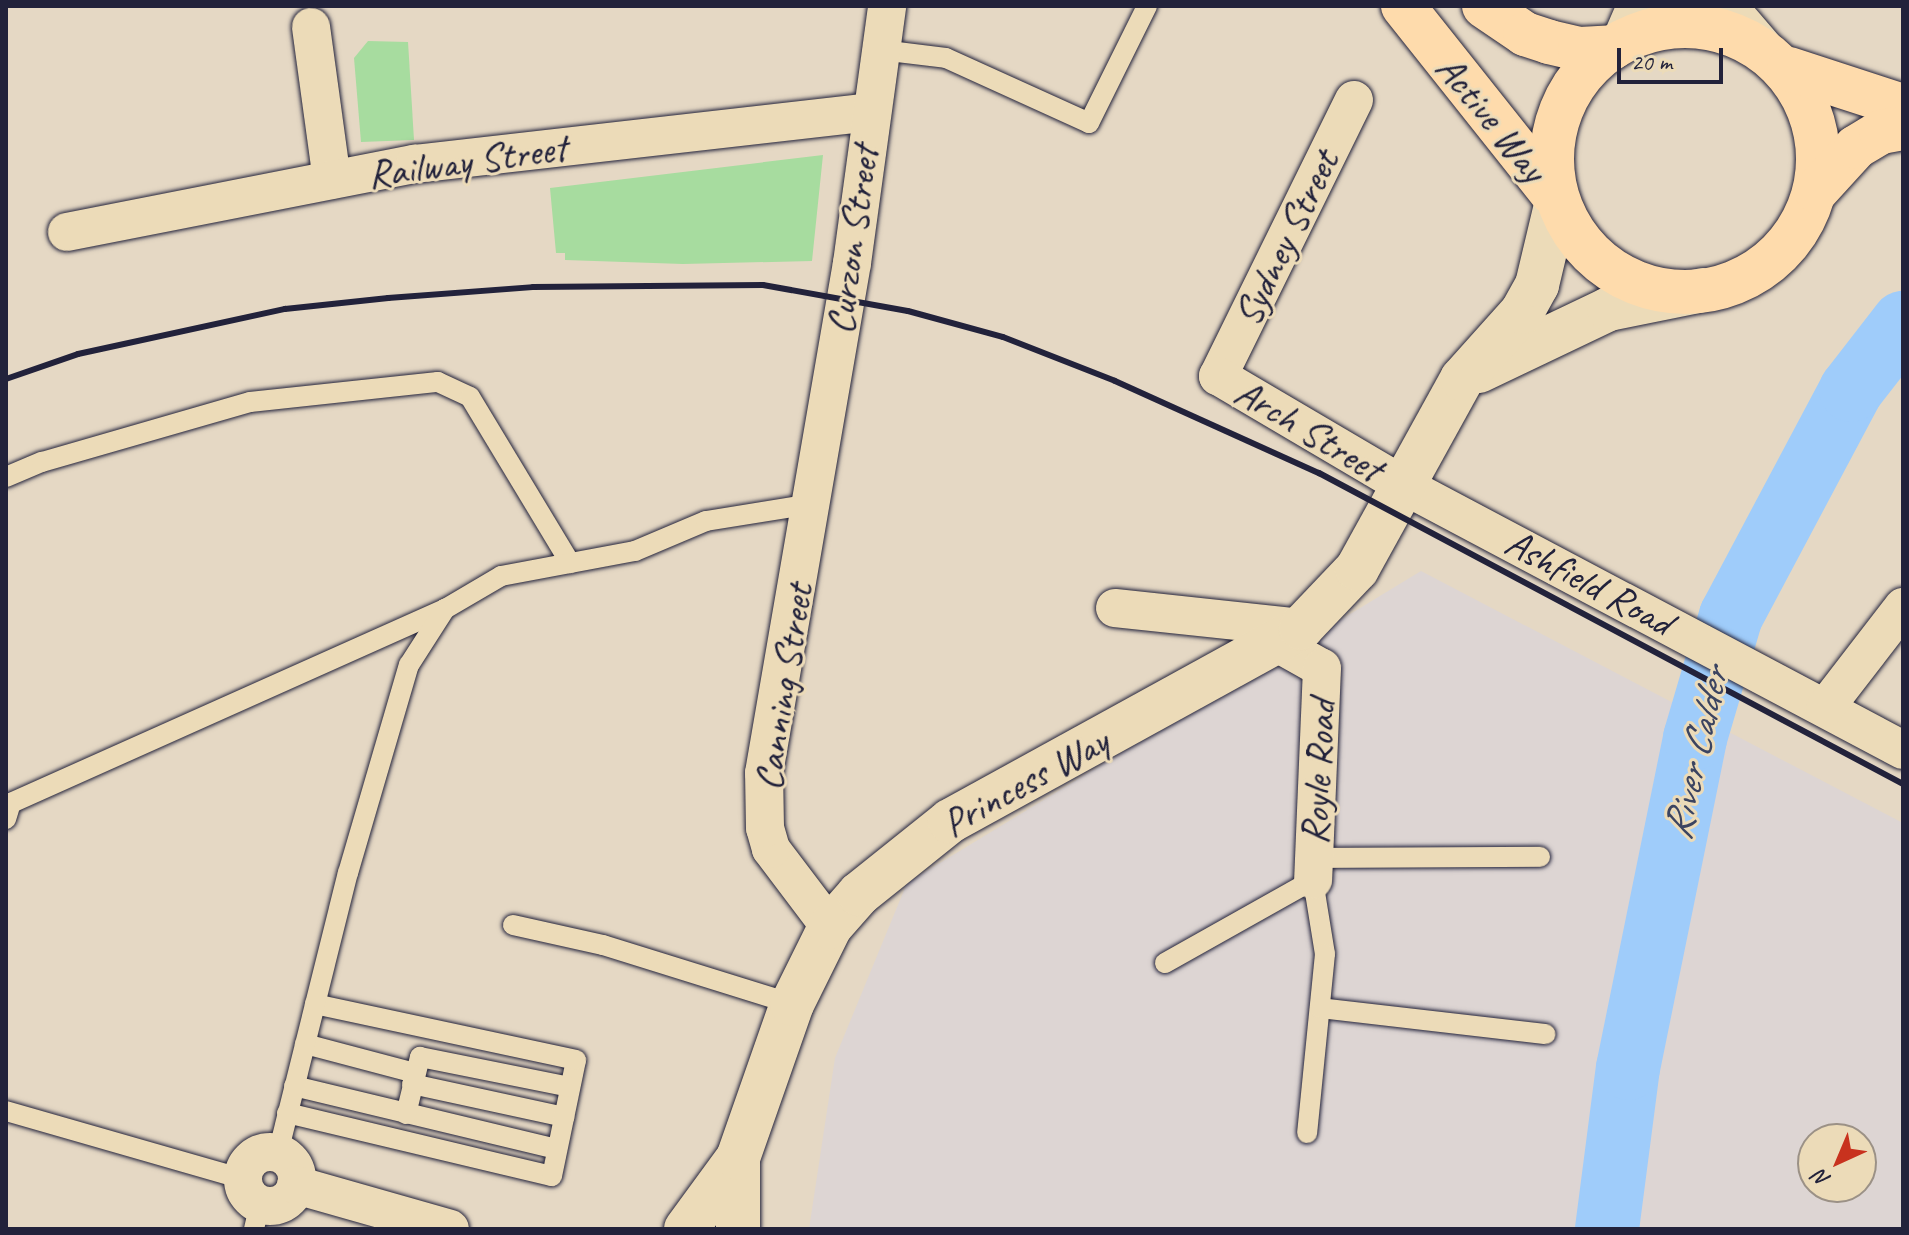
<!DOCTYPE html>
<html>
<head>
<meta charset="utf-8">
<style>
	body { margin:0 }
	#map { position:relative; width:1909px; height:1235px; overflow:hidden; background:#e5d8c4; font-family:Caveat,sans-serif }
	div>[style] { position:absolute }
	[style*='--x'] { left:calc(var(--x)*1px); top:calc(var(--y)*1px); width:calc(var(--w)*1px); rotate:calc(var(--a)*1deg) }
	.built>* { inset:0; background:#ddd5d3 }
	.green>* { inset:0; background:#a7dc9f }
	.river>* { height:64px; margin:-32px; padding:0 32px; transform-origin:32px; border-radius:32px; background:#9fccfa }
	.roads { filter:drop-shadow(0 0 2px #22223b) drop-shadow(0 0 2px #22223b) }
	.lane>* { height:20px; margin:-10px; padding:0 10px; transform-origin:10px; border-radius:10px; background:#ecdbb8 }
	.street>* { height:38px; margin:-19px; padding:0 19px; transform-origin:19px; border-radius:19px; background:#ecdbb8 }
	.street>.ring { margin:-19px; padding:0; box-sizing:content-box; background:none; border:38px solid #ecdbb8; border-radius:50% }
	.secondary>* { height:44px; margin:-22px; padding:0 22px; transform-origin:22px; border-radius:22px; background:#ecdbb8 }
	.primary>* { height:44px; margin:-22px; padding:0 22px; transform-origin:22px; border-radius:22px; background:#fedbac }
	.primary>.ring { margin:-22px; padding:0; box-sizing:content-box; background:none; border:44px solid #fedbac; border-radius:50% }
	.rail>* { height:6px; margin:-3px; padding:0 3px; transform-origin:3px; border-radius:3px; background:#22223b }
	span { translate:-50% -50%; white-space:nowrap; text-align:center; line-height:1.15; -webkit-text-stroke:6px #ecdbb8; paint-order:stroke }
	.street-label { font-size:40px; color:#22223b }
	.water-label { font-size:42px; color:#3b4461; font-style:italic }
	.frame { position:absolute; inset:0; border:8px solid #22223b; pointer-events:none }
	.north { position:absolute; left:1797px; top:1123px; width:80px; height:80px; box-sizing:border-box; background:#ecdbb8; border:2px solid #9b9186; border-radius:50%; rotate:224deg; font-size:22px; font-weight:700; line-height:32px; text-align:center; color:#22223b }
	.north::after { content:''; display:block; margin:auto; width:28px; height:36px; background:#c8321e; clip-path:polygon(50% 0,100% 100%,50% 72%,0 100%) }
	.scale { position:absolute; left:1617px; top:48px; width:106px; height:36px; box-sizing:border-box; border:4px solid #22223b; border-top:0; padding-left:10px; font-size:24px; line-height:28px; white-space:nowrap; color:#22223b; -webkit-text-stroke:6px #ecdbb8; paint-order:stroke }
</style>
</head>
<body>
<div id="map">
	<div class="built">
		<div style="clip-path:polygon(evenodd,1421px 571px,1903px 823px,1903px 1229px,809px 1229px,835px 1058px,907px 883px,1421px 571px,1813px 1139px,1861px 1139px,1861px 1187px,1813px 1187px,1813px 1139px)"></div>
	</div>
	<div class="green">
		<div style="clip-path:polygon(368px 41px,408px 42px,414px 140px,361px 142px,354px 58px)"></div>
		<div style="clip-path:polygon(823px 155px,812px 261px,683px 264px,565px 260px,565px 253px,556px 253px,550px 188px)"></div>
	</div>
	<div class="river">
		<div style="--x:1607;--y:1229;--w:162;--a:-82.6"></div>
		<div style="--x:1628;--y:1068;--w:337;--a:-78.5"></div>
		<div style="--x:1695;--y:738;--w:127;--a:-73.6"></div>
		<div style="--x:1731;--y:616;--w:256;--a:-62"></div>
		<div style="--x:1851;--y:390;--w:85;--a:-52.2"></div>
	</div>
	<div class="roads">
		<div class="lane">
			<div style="--x:881;--y:50;--w:65;--a:7"></div>
			<div style="--x:946;--y:58;--w:157;--a:24.4"></div>
			<div style="--x:1089;--y:123;--w:131;--a:-63.6"></div>
			<div style="--x:6;--y:477;--w:39;--a:-23"></div>
			<div style="--x:42;--y:462;--w:216;--a:-16.1"></div>
			<div style="--x:250;--y:402;--w:189;--a:-6.1"></div>
			<div style="--x:438;--y:382;--w:35;--a:25"></div>
			<div style="--x:470;--y:397;--w:194;--a:58.9"></div>
			<div style="--x:6;--y:819;--w:17;--a:-73"></div>
			<div style="--x:11;--y:803;--w:475;--a:-24.1"></div>
			<div style="--x:1314;--y:858;--w:226;--a:-0.3"></div>
			<div style="--x:513;--y:925;--w:92;--a:12.5"></div>
			<div style="--x:603;--y:945;--w:198;--a:17.3"></div>
			<div style="--x:1165;--y:963;--w:170;--a:-29.3"></div>
			<div style="--x:1313;--y:880;--w:75;--a:80.8"></div>
			<div style="--x:1325;--y:954;--w:180;--a:95.7"></div>
			<div style="--x:1320;--y:1008;--w:227;--a:6.6"></div>
			<div style="--x:305;--y:1044;--w:114;--a:14.8"></div>
			<div style="--x:412;--y:1084;--w:156;--a:12.2"></div>
			<div style="--x:294;--y:1086;--w:270;--a:13.5"></div>
			<div style="--x:6;--y:1111;--w:247;--a:16"></div>
			<div style="--x:287;--y:1113;--w:272;--a:13.4"></div>
			<div style="--x:552;--y:1176;--w:118;--a:-78.3"></div>
			<div style="--x:576;--y:1060;--w:267;--a:-167.9"></div>
			<div style="--x:406;--y:1114;--w:59;--a:-76.2"></div>
			<div style="--x:420;--y:1057;--w:153;--a:11.3"></div>
			<div style="--x:278;--y:1153;--w:289;--a:-76"></div>
			<div style="--x:348;--y:873;--w:217;--a:-73.7"></div>
			<div style="--x:409;--y:665;--w:67;--a:-57.3"></div>
			<div style="--x:445;--y:609;--w:65;--a:-30.5"></div>
			<div style="--x:501;--y:576;--w:136;--a:-10.6"></div>
			<div style="--x:635;--y:551;--w:77;--a:-22.9"></div>
			<div style="--x:706;--y:521;--w:106;--a:-9.2"></div>
			<div style="--x:254;--y:1229;--w:26;--a:-77"></div>
		</div>
		<div class="street">
			<div style="--x:1728;--y:6;--w:57;--a:49.3"></div>
			<div style="--x:311;--y:27;--w:154;--a:82.2"></div>
			<div style="--x:1620;--y:43;--w:40;--a:-66.6"></div>
			<div style="--x:1354;--y:100;--w:308;--a:116.2"></div>
			<div style="--x:1218;--y:376;--w:212;--a:30.5"></div>
			<div style="--x:1401;--y:484;--w:568;--a:27.92"></div>
			<div style="--x:67;--y:232;--w:355;--a:-11.1"></div>
			<div style="--x:415;--y:164;--w:457;--a:-6.5"></div>
			<div style="--x:1115;--y:608;--w:187;--a:6.1"></div>
			<div style="--x:1277;--y:643;--w:51;--a:29.1"></div>
			<div style="--x:1322;--y:668;--w:212;--a:92.4"></div>
			<div style="--x:1825;--y:708;--w:128;--a:-52.3"></div>
			<div style="--x:830;--y:927;--w:98;--a:-127.1"></div>
			<div style="--x:771;--y:849;--w:22;--a:-106"></div>
			<div style="--x:765;--y:828;--w:55;--a:-91"></div>
			<div style="--x:764;--y:773;--w:518;--a:-80.21"></div>
			<div style="--x:852;--y:263;--w:259;--a:-82.2"></div>
			<div class="ring" style="left:243px;top:1152px;width:16px;height:16px"></div>
			<div style="--x:296;--y:1185;--w:160;--a:15.9"></div>
		</div>
		<div class="secondary">
			<div style="--x:1479;--y:371;--w:144;--a:-25.5"></div>
			<div style="--x:1609;--y:309;--w:96;--a:-11.4"></div>
			<div style="--x:686;--y:1229;--w:88;--a:-53.8"></div>
			<div style="--x:738;--y:1229;--w:71;--a:-90"></div>
			<div style="--x:738;--y:1158;--w:163;--a:-70.7"></div>
			<div style="--x:792;--y:1004;--w:86;--a:-63.7"></div>
			<div style="--x:830;--y:927;--w:44;--a:-48.7"></div>
			<div style="--x:859;--y:894;--w:117;--a:-38.7"></div>
			<div style="--x:950;--y:821;--w:401;--a:-28.8"></div>
			<div style="--x:1301;--y:628;--w:81;--a:-46.5"></div>
			<div style="--x:1357;--y:569;--w:217;--a:-61.1"></div>
			<div style="--x:1462;--y:379;--w:90;--a:-48.2"></div>
			<div style="--x:1522;--y:312;--w:31;--a:-61"></div>
			<div style="--x:1537;--y:285;--w:82;--a:-76.6"></div>
		</div>
		<div class="primary">
			<div style="--x:1403;--y:6;--w:238;--a:51.5"></div>
			<div style="--x:1484;--y:6;--w:50;--a:34.3"></div>
			<div style="--x:1525;--y:34;--w:25;--a:18"></div>
			<div style="--x:1549;--y:42;--w:32;--a:13"></div>
			<div style="--x:1580;--y:49;--w:33;--a:-3"></div>
			<div class="ring" style="left:1552px;top:26px;width:222px;height:222px"></div>
			<div style="--x:1789;--y:69;--w:120;--a:18"></div>
			<div style="--x:1816;--y:191;--w:59;--a:-47.7"></div>
			<div style="--x:1856;--y:147;--w:29;--a:-31"></div>
			<div style="--x:1881;--y:132;--w:22;--a:-10"></div>
		</div>
	</div>
	<div class="rail">
		<div style="--x:6;--y:379;--w:76;--a:-19.1"></div>
		<div style="--x:78;--y:354;--w:212;--a:-12.3"></div>
		<div style="--x:285;--y:309;--w:104;--a:-6.1"></div>
		<div style="--x:388;--y:298;--w:145;--a:-4.3"></div>
		<div style="--x:533;--y:287;--w:230;--a:-0.5"></div>
		<div style="--x:763;--y:285;--w:147;--a:10.2"></div>
		<div style="--x:908;--y:311;--w:98;--a:15.3"></div>
		<div style="--x:1003;--y:337;--w:120;--a:21.4"></div>
		<div style="--x:1115;--y:381;--w:224;--a:24.3"></div>
		<div style="--x:1319;--y:473;--w:662;--a:28.04"></div>
	</div>
	<div class="street-label">
		<span style="left:1492px;top:118px;rotate:51deg">Active Way</span>
		<span style="left:467px;top:161px;rotate:-8deg">Railway Street</span>
		<span style="left:1286px;top:238px;rotate:-64deg">Sydney Street</span>
		<span style="left:852px;top:240px;rotate:-82deg">Curzon Street</span>
		<span style="left:1309px;top:430px;rotate:31deg">Arch Street</span>
		<span style="left:1589px;top:582px;rotate:28deg">Ashfield Road</span>
		<span style="left:783px;top:687px;rotate:-81deg">Canning Street</span>
		<span style="left:1318px;top:772px;rotate:-87deg">Royle Road</span>
		<span style="left:1025px;top:782px;rotate:-29deg">Princess Way</span>
	</div>
	<div class="water-label">
		<span style="left:1696px;top:754px;rotate:-77deg">River Calder</span>
	</div>
	<div class="frame"></div>
	<div class="north">N</div>
	<div class="scale">20 m</div>
</div>
</body>
</html>
